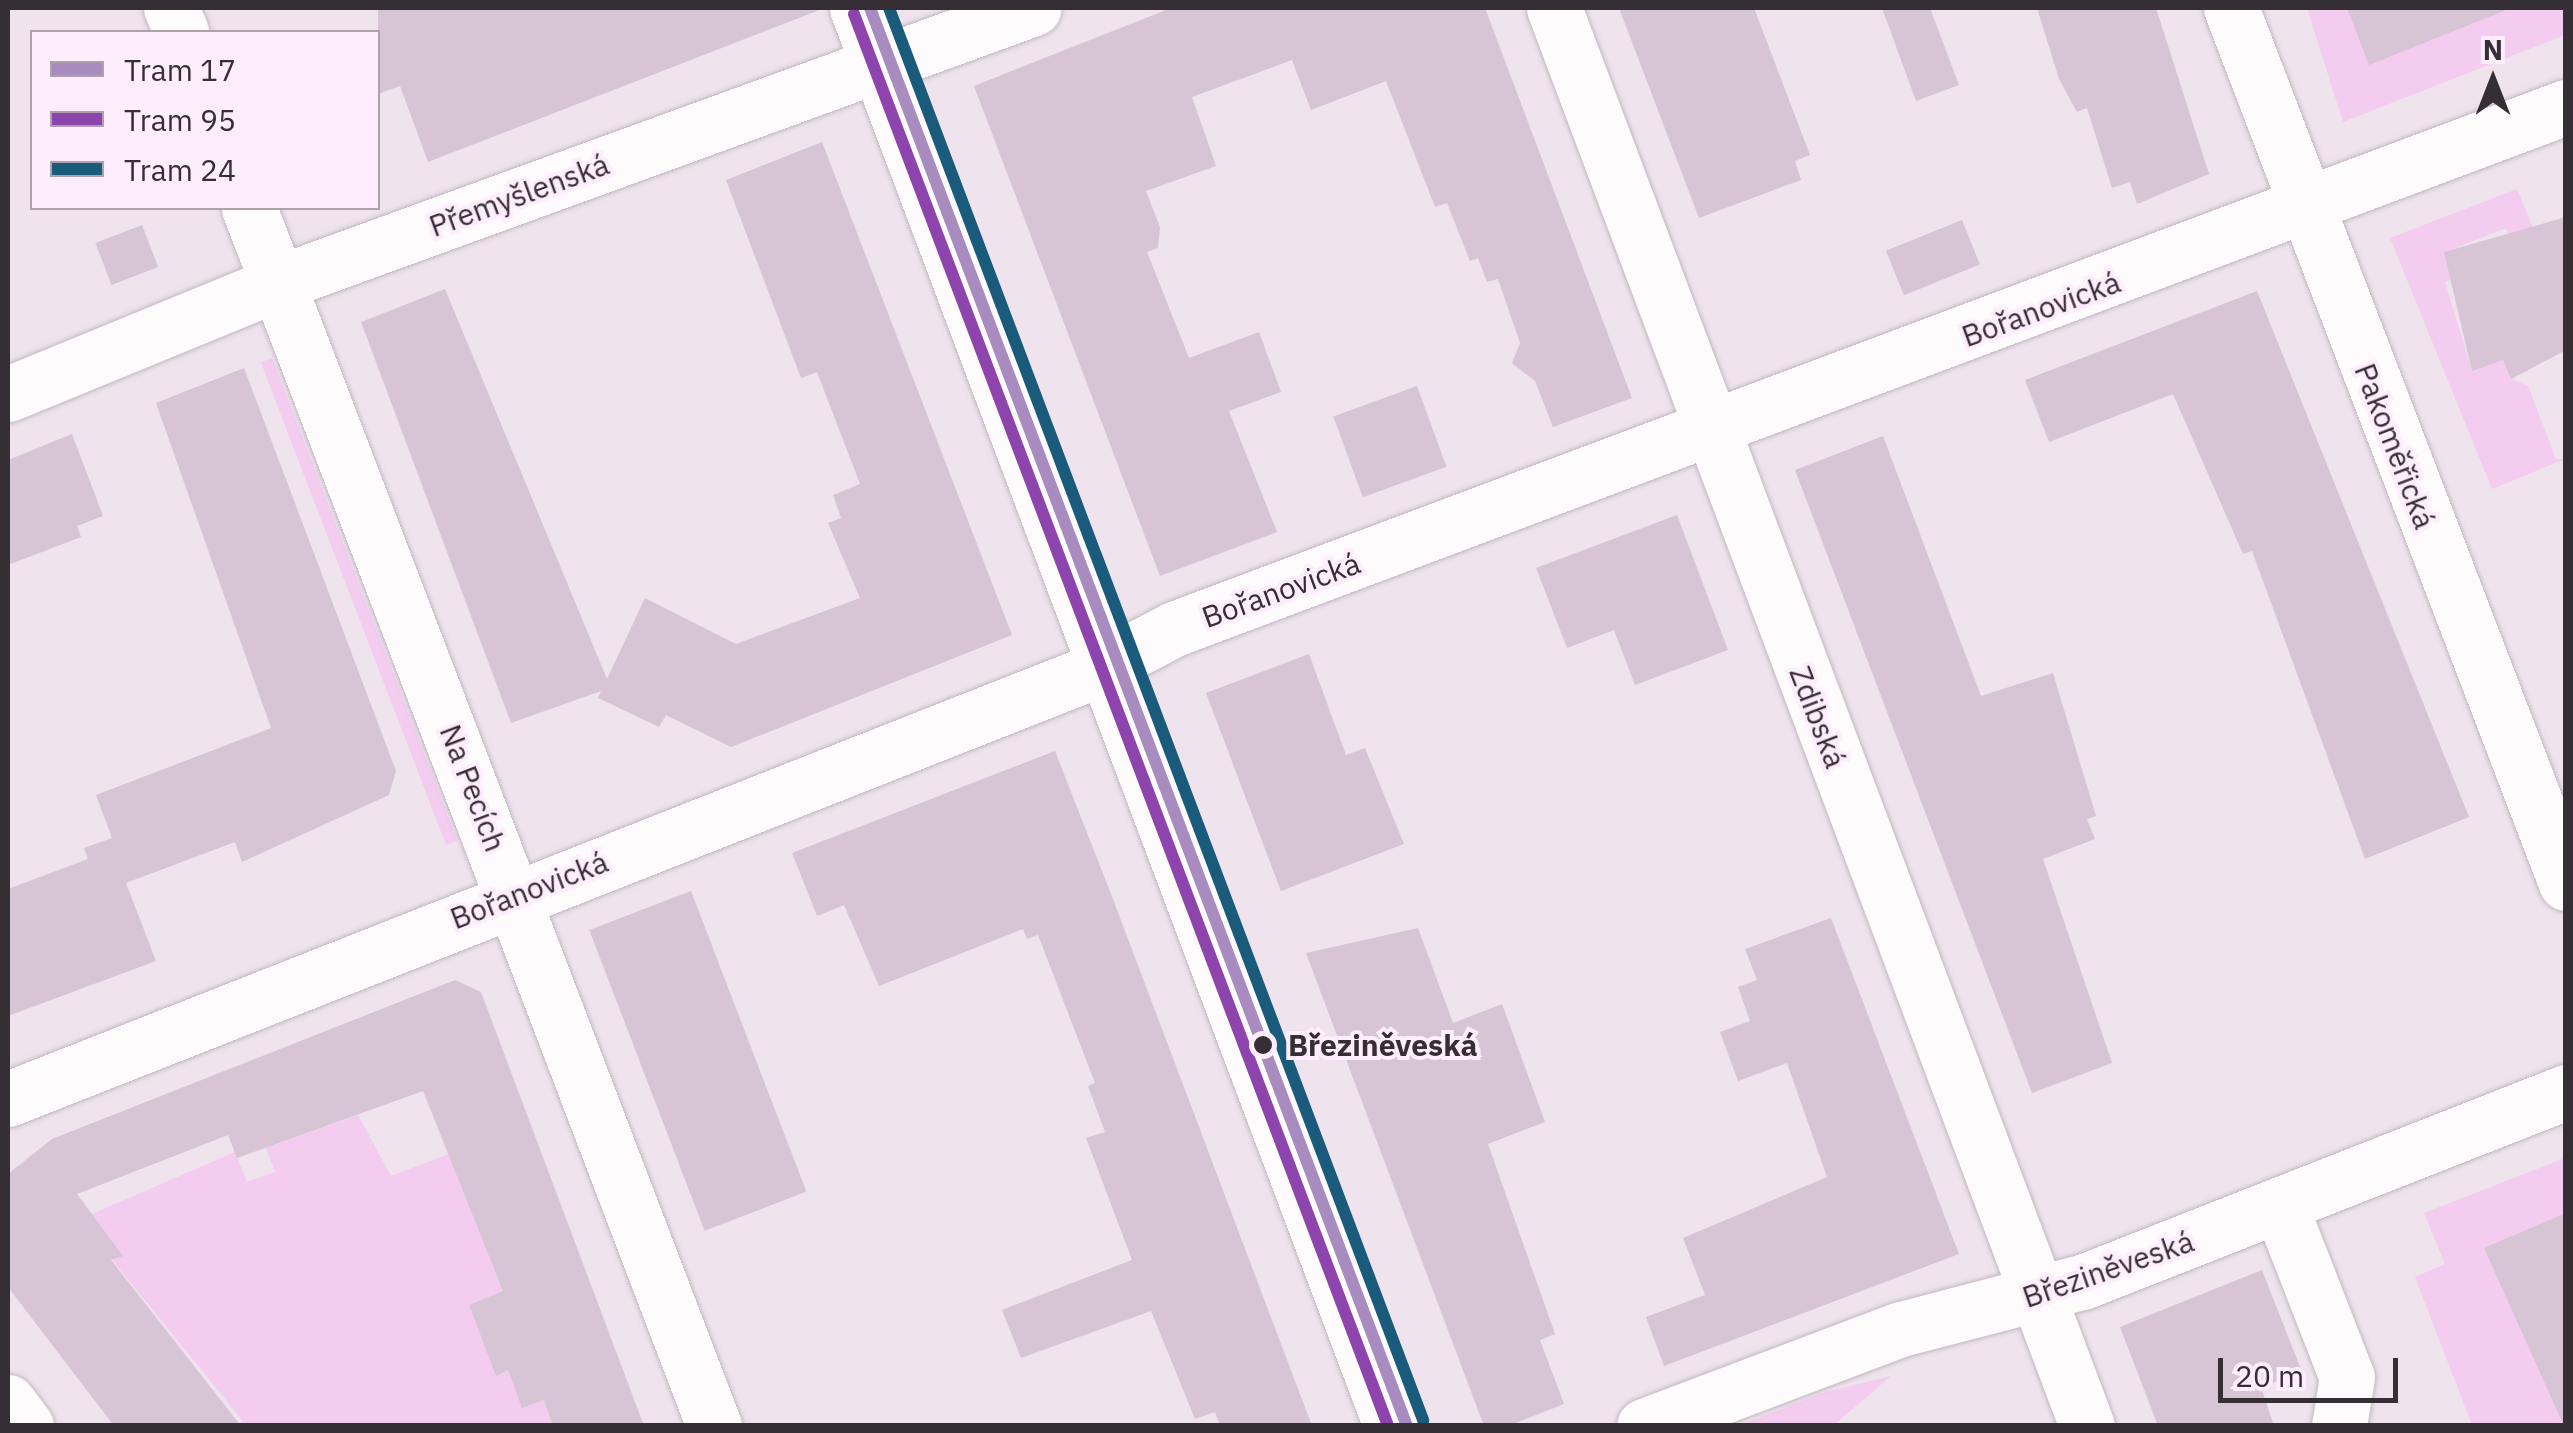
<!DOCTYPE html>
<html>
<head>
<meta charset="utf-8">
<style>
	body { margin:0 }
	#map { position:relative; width:2573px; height:1433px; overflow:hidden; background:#efe3ee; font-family:"IBM Plex Sans",sans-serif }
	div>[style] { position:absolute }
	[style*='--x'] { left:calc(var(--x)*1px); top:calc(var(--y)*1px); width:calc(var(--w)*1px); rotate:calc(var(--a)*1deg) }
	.green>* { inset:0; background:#f3ccef; transform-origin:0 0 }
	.building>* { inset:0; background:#d7c4d5; transform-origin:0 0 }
	.roads { filter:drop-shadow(0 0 2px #c1b8c0) drop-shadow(0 0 2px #c1b8c0) }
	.minor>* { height:55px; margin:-27.5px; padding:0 27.5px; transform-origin:27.5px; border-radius:27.5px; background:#fdfbfc }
	.tram-1>* { height:12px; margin:-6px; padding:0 6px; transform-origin:6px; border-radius:6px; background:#a88cbf }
	.tram-2>* { height:12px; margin:-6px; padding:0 6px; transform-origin:6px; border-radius:6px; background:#8e44ad }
	.tram-3>* { height:12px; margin:-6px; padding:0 6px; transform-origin:6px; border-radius:6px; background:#1a5a7b }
	.dots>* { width:28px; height:28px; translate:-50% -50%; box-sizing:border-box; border:5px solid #feedfc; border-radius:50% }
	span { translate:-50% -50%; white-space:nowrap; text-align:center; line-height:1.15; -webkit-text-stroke:8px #feedfc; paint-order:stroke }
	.street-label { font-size:30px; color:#362e35 }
	.stop-label { font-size:30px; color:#362e35; font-weight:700 }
	.left { translate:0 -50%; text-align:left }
	.frame { position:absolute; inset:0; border:10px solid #362e35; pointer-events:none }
	.legend { position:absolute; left:30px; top:30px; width:350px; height:180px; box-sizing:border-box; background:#feedfc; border:2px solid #aea1ac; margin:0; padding:12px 18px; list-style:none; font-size:30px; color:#362e35 }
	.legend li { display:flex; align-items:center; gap:20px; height:50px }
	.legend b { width:50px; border:2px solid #aea1ac }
	.north { position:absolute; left:2443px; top:30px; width:100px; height:100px; -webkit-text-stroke:8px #feedfc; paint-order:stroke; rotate:0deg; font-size:28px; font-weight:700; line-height:40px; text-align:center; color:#362e35 }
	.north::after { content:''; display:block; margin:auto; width:35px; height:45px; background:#362e35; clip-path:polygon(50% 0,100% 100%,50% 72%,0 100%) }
	.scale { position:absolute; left:2218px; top:1358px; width:180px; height:45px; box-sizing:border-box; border:5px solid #362e35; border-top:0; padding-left:12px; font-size:30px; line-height:35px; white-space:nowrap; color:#362e35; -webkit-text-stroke:8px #feedfc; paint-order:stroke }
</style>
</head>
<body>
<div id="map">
	<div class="green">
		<div style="clip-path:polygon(2307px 8px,2565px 8px,2565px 35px,2343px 122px)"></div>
		<div style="clip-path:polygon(2517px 189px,2533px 228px,2510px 237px,2506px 228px,2445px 252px,2455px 277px,2445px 282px,2472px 371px,2503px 360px,2511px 379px,2528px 386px,2556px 459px,2565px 459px,2492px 489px,2390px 238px)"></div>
		<div style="left:272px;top:358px;width:517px;height:12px;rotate:69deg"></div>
		<div style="clip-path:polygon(358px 1115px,391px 1176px,452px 1153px,512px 1288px,469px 1305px,496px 1376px,508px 1370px,523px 1408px,544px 1400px,553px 1425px,237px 1425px,243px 1421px,112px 1260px,122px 1255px,92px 1214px,235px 1152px,247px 1182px,275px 1172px,266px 1148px)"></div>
		<div style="clip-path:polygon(2565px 1158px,2565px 1425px,2472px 1425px,2415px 1277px,2445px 1264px,2424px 1213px)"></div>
		<div style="clip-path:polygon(1891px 1376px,1834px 1425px,1741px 1425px,1822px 1393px)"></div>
	</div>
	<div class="building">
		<div style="clip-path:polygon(378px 8px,817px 8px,817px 11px,428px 162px,400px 86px,378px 94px)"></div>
		<div style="clip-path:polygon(1171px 8px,1485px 8px,1632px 398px,1553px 427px,1535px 381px,1512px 363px,1520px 343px,1498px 279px,1487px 282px,1478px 258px,1470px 261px,1447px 203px,1435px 207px,1386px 81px,1311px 110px,1292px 60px,1192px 97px,1216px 166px,1146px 191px,1160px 227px,1158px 248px,1147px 252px,1189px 358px,1259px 332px,1281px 392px,1229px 411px,1277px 532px,1160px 576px,974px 86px)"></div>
		<div style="clip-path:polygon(1619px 8px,1754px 8px,1810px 155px,1795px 161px,1801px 180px,1699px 218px)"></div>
		<div style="clip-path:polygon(1882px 8px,1930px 8px,1959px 85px,1916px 101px)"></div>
		<div style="clip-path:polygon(2037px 8px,2156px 8px,2209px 174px,2137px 204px,2130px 182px,2112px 188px,2087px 108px,2077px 112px,2059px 79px)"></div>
		<div style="clip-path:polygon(2347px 8px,2506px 8px,2506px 10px,2369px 65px)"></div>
		<div style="clip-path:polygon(822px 142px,1012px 635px,731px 747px,666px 715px,659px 727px,598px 698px,601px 691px,511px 723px,361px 322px,445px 289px,607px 679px,645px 598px,736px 644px,860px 598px,828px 523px,841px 518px,833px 495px,860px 484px,817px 372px,801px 378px,726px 180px)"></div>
		<div style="clip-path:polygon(2566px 217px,2566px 350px,2511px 379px,2503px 360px,2472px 371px,2444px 252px)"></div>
		<div style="left:1962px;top:220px;width:48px;height:82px;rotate:68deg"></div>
		<div style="left:142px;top:225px;width:45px;height:50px;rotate:69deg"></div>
		<div style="clip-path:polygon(2257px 291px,2469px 817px,2365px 859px,2252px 551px,2243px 554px,2173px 394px,2049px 442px,2025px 380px)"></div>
		<div style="clip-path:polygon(244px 368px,396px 771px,389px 795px,242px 862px,235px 842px,126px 883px,156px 961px,8px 1016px,8px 889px,88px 859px,84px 848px,112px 838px,96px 795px,271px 728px,156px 403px)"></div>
		<div style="left:1417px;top:386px;width:86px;height:89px;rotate:70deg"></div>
		<div style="clip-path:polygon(72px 434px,103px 516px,77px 526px,81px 537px,8px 565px,8px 460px)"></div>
		<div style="clip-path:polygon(1883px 436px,1981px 696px,2053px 673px,2096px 816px,2087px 819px,2095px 839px,2043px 859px,2112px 1063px,2032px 1093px,1795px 470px)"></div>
		<div style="clip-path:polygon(1677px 515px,1728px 650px,1635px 685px,1614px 630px,1567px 648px,1536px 568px)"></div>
		<div style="clip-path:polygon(1309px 654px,1346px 755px,1365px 748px,1404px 844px,1281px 891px,1206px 693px)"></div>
		<div style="clip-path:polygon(1055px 751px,1111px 894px,1312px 1426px,1220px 1426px,1215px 1412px,1195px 1419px,1151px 1311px,1021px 1358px,1002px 1310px,1132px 1260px,1086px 1138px,1105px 1132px,1088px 1086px,1095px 1083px,1038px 935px,1027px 939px,1023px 929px,879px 986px,844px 905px,817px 916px,792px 853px)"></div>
		<div style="left:691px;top:891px;width:322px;height:109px;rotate:69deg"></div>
		<div style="clip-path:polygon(1831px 918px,1959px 1254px,1664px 1366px,1646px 1317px,1705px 1295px,1683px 1238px,1827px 1177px,1787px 1063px,1738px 1081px,1720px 1032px,1750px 1021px,1738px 987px,1757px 980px,1745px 949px)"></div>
		<div style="clip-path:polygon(1418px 928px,1453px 1023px,1502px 1004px,1545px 1122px,1488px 1144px,1555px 1334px,1540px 1340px,1564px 1404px,1508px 1426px,1484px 1426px,1306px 953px)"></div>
		<div style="clip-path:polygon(455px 980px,481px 992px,644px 1426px,553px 1426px,544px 1400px,522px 1408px,508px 1370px,496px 1376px,469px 1305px,503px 1291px,423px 1091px,237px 1158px,228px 1135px,77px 1194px,123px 1256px,111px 1260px,241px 1426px,114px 1426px,8px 1287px,8px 1174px,52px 1139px)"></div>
		<div style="clip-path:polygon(2566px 1213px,2566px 1426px,2564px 1426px,2484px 1248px)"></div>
		<div style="clip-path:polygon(2262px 1270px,2302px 1372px,2261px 1387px,2274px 1426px,2158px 1426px,2120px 1327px)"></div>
	</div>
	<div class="roads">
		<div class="minor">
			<div style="--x:171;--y:8;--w:26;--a:67"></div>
			<div style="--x:857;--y:8;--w:1515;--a:69.36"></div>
			<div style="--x:1554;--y:8;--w:1515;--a:69.4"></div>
			<div style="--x:2231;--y:8;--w:937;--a:69.05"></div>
			<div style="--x:249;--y:208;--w:1304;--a:69.1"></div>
			<div style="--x:8;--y:394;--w:292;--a:-22.3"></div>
			<div style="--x:278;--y:283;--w:804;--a:-19.99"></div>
			<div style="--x:8;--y:1099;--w:1165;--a:-21.5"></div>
			<div style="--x:1092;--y:672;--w:93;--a:-27.7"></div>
			<div style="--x:1174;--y:629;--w:1487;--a:-20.56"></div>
			<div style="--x:2281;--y:1208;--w:181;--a:68.7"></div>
			<div style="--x:2347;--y:1377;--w:50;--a:99.3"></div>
			<div style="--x:8;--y:1402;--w:30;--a:53"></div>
			<div style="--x:1644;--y:1426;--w:275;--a:-20.7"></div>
			<div style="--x:1901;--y:1329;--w:190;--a:-14.6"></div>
			<div style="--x:2085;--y:1281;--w:517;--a:-21.45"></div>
		</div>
	</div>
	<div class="tram-1">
		<div style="--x:870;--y:8;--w:1516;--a:69.26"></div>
	</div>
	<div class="tram-2">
		<div style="--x:854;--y:14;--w:1510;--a:69.28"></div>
	</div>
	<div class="tram-3">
		<div style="--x:889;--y:8;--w:1510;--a:69.28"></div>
	</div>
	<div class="dots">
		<div style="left:1263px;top:1045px;background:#362e35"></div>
	</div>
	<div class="street-label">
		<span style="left:519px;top:195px;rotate:-20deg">Přemyšlenská</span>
		<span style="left:2041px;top:309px;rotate:-20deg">Bořanovická</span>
		<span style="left:2395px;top:446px;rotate:69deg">Pakoměřická</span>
		<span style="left:1281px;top:590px;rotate:-20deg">Bořanovická</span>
		<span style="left:1818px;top:717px;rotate:69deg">Zdibská</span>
		<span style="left:473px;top:788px;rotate:69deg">Na Pecích</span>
		<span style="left:529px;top:890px;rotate:-21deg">Bořanovická</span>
		<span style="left:2108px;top:1269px;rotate:-19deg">Březiněveská</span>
	</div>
	<div class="stop-label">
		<span class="left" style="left:1288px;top:1045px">Březiněveská</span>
	</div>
	<div class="frame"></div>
	<ul class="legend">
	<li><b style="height:12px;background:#a88cbf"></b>Tram 17</li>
	<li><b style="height:12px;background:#8e44ad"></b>Tram 95</li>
	<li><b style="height:12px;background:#1a5a7b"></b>Tram 24</li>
	</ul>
	<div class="north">N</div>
	<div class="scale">20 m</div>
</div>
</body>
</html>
